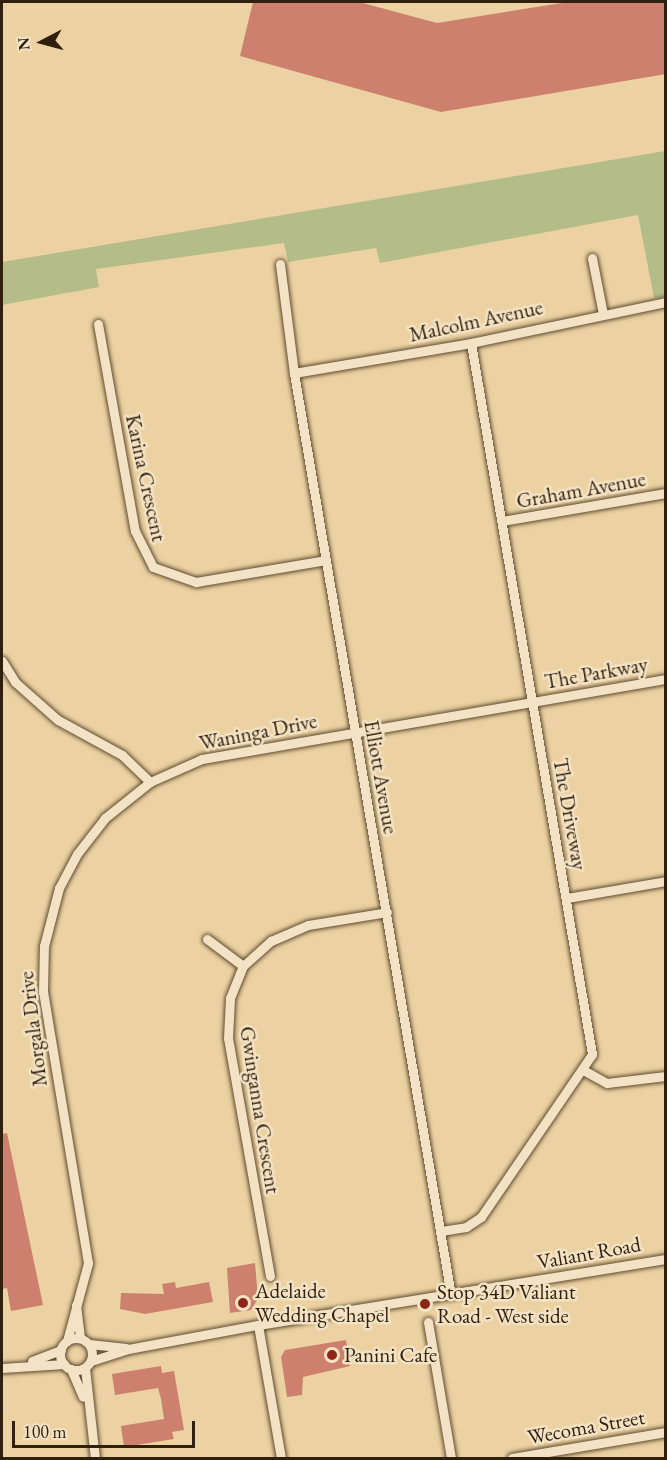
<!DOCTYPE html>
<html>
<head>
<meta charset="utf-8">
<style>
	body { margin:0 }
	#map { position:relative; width:667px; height:1460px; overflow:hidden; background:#ecd2a2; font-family:"EB Garamond",serif }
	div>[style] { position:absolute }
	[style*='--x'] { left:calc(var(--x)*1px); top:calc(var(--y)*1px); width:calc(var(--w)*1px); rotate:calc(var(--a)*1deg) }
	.green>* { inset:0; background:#b4bd88 }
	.building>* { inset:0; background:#cc806d }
	.roads { filter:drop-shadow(0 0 2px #5f4c32) drop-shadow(0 0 2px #5f4c32) }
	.street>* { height:9px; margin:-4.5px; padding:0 4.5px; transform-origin:4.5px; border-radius:4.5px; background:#f3e2c3 }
	.street>.ring { margin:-4.5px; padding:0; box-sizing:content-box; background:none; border:9px solid #f3e2c3; border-radius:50% }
	.dots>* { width:16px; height:16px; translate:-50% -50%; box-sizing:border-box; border:3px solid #f3e2c3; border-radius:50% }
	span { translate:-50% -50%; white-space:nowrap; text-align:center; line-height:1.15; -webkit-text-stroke:5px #f3e2c3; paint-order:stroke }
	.street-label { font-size:21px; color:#301f0d }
	.poi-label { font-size:21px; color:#301f0d }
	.left { translate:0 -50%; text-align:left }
	.frame { position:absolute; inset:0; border:3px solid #301f0d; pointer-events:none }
	.north { position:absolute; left:12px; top:12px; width:60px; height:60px; -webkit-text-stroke:4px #f3e2c3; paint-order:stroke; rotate:264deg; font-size:16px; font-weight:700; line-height:24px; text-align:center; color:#301f0d }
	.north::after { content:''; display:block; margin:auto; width:21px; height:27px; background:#301f0d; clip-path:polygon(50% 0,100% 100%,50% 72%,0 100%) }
	.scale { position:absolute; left:12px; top:1421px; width:183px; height:27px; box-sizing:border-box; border:3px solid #301f0d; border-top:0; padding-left:8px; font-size:18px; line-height:21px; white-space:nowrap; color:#301f0d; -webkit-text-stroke:4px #f3e2c3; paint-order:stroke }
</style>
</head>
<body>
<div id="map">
	<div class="green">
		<div style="clip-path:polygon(665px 151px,665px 297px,654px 298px,638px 215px,380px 263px,376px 248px,288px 262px,284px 243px,96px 269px,99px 287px,2px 305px,2px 262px)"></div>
	</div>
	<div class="building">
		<div style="clip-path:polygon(253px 2px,359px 2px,437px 23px,568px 2px,666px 2px,666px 74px,441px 112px,240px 56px)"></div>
		<div style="clip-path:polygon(7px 1133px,43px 1305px,11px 1311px,7px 1288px,2px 1289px,2px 1134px)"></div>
		<div style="clip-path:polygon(255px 1263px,258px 1299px,251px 1310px,230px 1313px,227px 1268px)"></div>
		<div style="clip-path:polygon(175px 1282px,176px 1288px,209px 1282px,213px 1302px,145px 1314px,120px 1309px,121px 1293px,164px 1294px,162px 1284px)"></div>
		<div style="clip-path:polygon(346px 1340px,350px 1366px,303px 1377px,302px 1395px,287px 1397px,281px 1357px,285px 1350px)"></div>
		<div style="clip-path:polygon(161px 1366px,162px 1373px,174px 1371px,184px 1430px,172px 1432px,174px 1439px,124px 1447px,121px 1426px,164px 1419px,161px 1399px,158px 1388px,115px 1395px,112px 1374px)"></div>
	</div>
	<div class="roads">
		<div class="street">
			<div style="--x:592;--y:258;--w:57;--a:78.9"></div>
			<div style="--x:280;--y:264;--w:110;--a:82.7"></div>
			<div style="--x:294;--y:373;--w:935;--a:80.34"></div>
			<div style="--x:98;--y:324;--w:210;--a:79.9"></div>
			<div style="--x:135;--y:531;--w:40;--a:63.4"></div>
			<div style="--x:153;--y:567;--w:46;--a:19.2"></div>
			<div style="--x:196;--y:582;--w:132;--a:-9.6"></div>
			<div style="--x:294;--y:373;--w:180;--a:-9.6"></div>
			<div style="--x:471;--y:343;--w:199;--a:-11.9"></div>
			<div style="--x:502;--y:521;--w:166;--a:-9.7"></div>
			<div style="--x:2;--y:661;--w:25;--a:58"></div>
			<div style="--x:15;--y:682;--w:57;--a:41.5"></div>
			<div style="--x:58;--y:720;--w:73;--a:28.7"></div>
			<div style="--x:122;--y:755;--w:39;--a:44"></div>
			<div style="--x:150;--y:782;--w:57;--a:-23.9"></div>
			<div style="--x:202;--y:759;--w:471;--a:-9.8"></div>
			<div style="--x:567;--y:898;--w:100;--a:-9.7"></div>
			<div style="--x:207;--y:939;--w:45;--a:36.9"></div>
			<div style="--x:585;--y:1071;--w:25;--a:29"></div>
			<div style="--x:607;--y:1083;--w:59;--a:-6.8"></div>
			<div style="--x:441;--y:1231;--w:25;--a:-9"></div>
			<div style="--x:466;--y:1227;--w:18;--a:-34"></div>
			<div style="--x:481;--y:1217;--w:197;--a:-55.7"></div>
			<div style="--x:592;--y:1054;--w:721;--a:-99.66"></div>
			<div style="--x:270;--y:1276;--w:242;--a:-100"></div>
			<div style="--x:228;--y:1038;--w:40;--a:-87.1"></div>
			<div style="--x:230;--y:998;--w:35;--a:-68"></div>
			<div style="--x:243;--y:966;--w:38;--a:-42"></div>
			<div style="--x:271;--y:941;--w:40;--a:-23.4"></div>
			<div style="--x:308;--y:925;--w:80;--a:-9.3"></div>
			<div style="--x:76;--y:1305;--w:33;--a:83"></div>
			<div style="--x:428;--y:1322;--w:138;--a:80.4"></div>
			<div style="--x:258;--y:1325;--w:135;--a:80.2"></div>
			<div class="ring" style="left:60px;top:1338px;width:23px;height:23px"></div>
			<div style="--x:67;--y:1341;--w:81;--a:-74.9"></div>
			<div style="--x:88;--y:1263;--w:275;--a:-99.4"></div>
			<div style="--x:43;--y:992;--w:46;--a:-88.8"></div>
			<div style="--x:44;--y:946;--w:60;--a:-75.5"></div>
			<div style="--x:59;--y:888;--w:38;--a:-62"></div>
			<div style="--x:77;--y:854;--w:46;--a:-52.1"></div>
			<div style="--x:105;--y:818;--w:58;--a:-38.7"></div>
			<div style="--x:89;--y:1344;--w:37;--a:6"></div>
			<div style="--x:32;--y:1361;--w:31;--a:-21"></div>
			<div style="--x:91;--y:1361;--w:39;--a:-18"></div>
			<div style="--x:128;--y:1349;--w:132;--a:-10.5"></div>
			<div style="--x:258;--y:1325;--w:413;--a:-9.2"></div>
			<div style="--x:2;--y:1368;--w:62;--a:-3.7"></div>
			<div style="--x:85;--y:1368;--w:91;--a:83.7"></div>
			<div style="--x:71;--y:1369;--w:30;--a:67"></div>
			<div style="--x:512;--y:1458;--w:156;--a:-9.6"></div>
		</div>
	</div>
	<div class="dots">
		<div style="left:243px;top:1303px;background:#8f2418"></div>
		<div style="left:425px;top:1304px;background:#8f2418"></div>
		<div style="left:332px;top:1355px;background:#8f2418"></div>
	</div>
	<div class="street-label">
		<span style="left:476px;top:321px;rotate:-12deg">Malcolm Avenue</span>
		<span style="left:146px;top:478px;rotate:78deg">Karina Crescent</span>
		<span style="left:581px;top:490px;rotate:-10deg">Graham Avenue</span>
		<span style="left:596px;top:673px;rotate:-10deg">The Parkway</span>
		<span style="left:258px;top:732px;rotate:-11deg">Waninga Drive</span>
		<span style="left:381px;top:777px;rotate:80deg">Elliott Avenue</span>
		<span style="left:570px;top:814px;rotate:80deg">The Driveway</span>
		<span style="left:33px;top:1029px;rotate:-97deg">Morgala Drive</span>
		<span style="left:260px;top:1110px;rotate:81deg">Gwinganna Crescent</span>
		<span style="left:589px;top:1253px;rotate:-10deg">Valiant Road</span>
		<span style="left:586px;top:1427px;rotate:-10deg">Wecoma Street</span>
	</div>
	<div class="poi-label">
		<span class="left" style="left:255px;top:1303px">Adelaide<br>Wedding Chapel</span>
		<span class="left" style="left:437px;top:1304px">Stop 34D Valiant<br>Road - West side</span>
		<span class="left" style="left:344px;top:1355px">Panini Cafe</span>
	</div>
	<div class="frame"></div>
	<div class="north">N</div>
	<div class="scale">100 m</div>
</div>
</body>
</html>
